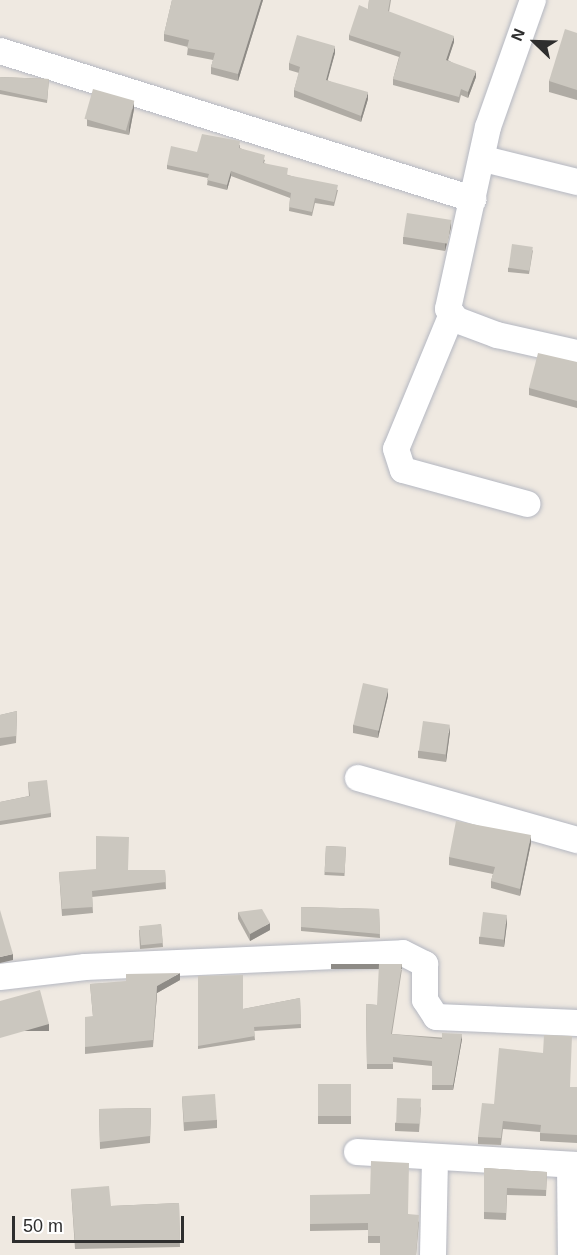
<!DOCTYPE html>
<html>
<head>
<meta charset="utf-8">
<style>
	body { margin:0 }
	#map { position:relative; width:577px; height:1255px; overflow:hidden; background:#efe9e1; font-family:Helvetica,sans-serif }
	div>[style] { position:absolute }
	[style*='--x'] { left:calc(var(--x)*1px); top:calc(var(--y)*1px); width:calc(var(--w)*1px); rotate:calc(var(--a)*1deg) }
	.roads { filter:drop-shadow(0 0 2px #b4b7c1) drop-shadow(0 0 2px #b4b7c1) }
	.minor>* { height:26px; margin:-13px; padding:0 13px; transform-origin:13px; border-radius:13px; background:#fff }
	.wall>* { inset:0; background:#afaba4; transform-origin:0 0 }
	.shaded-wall>* { inset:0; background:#8e8b86; transform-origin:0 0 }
	.building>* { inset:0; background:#cbc7bf; transform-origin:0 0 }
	span { translate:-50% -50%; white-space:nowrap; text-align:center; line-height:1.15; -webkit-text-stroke:4.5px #fff; paint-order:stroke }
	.north { position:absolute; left:505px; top:12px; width:60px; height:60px; -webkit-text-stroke:4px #fff; paint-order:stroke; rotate:293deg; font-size:16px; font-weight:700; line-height:24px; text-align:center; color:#2e2e2e }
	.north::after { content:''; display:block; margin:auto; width:21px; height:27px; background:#2e2e2e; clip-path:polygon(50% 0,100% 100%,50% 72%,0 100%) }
	.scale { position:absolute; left:12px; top:1216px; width:172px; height:27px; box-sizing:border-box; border:3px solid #2e2e2e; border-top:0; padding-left:8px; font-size:18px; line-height:21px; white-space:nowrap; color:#2e2e2e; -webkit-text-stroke:4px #fff; paint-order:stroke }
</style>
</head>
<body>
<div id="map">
	<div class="roads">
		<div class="minor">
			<div style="--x:533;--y:0;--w:135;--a:109.5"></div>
			<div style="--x:488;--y:127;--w:186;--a:102.4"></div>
			<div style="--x:448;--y:309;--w:14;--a:51"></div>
			<div style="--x:457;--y:320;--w:43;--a:20.6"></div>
			<div style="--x:497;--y:335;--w:82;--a:12.7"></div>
			<div style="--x:0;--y:51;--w:496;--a:17.4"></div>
			<div style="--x:484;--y:159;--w:96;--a:13.9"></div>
			<div style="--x:452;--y:314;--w:146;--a:112.5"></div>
			<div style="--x:396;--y:449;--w:22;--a:72"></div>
			<div style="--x:403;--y:470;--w:129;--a:15.3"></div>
			<div style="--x:358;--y:778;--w:228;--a:15.8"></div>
			<div style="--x:0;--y:977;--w:86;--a:-6.7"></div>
			<div style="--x:85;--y:967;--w:318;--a:-2.5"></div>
			<div style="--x:403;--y:953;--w:25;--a:27"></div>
			<div style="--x:425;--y:964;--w:36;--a:90"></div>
			<div style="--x:425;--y:1000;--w:20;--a:57"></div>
			<div style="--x:436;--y:1017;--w:141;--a:2.4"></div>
			<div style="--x:357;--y:1152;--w:220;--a:3.4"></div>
			<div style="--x:570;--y:1165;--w:90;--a:89.4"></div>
			<div style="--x:433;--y:1255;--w:95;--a:-88.8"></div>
		</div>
	</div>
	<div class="wall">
		<div style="clip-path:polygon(172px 0,263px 0,238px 81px,211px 74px,211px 67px,213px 60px,187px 55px,188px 47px,164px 41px,164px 34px)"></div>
		<div style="clip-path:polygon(369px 0,391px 0,389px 12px,454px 42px,448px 60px,476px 77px,468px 98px,461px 95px,459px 103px,393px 85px,393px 79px,399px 57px,349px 40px,349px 35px,368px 9px)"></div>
		<div style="clip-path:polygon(577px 33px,577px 100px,549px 92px,549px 81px)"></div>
		<div style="clip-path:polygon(335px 53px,327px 80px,368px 99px,361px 122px,294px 97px,294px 90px,299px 73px,289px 70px,289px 63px)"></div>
		<div style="clip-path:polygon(0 77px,49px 79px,47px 103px,0 94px)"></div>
		<div style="clip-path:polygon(134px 109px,129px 135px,87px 126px,87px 119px)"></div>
		<div style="clip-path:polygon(240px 145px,240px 148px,265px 160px,264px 163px,288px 175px,338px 190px,334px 206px,315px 203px,312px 216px,289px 211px,290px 198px,231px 176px,227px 190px,207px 185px,208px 178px,167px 169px,167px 165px,197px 152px)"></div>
		<div style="clip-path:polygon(451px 227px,445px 251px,403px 244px,403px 237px)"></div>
		<div style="clip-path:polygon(533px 250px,529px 274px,508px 272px,508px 268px)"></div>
		<div style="clip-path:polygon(577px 362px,577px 408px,529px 395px,529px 388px)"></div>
		<div style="clip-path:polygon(388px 696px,378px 738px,353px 733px,353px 725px)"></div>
		<div style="clip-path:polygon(17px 711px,16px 743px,0 746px,0 715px)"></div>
		<div style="clip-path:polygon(450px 732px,446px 762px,418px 758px,418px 751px)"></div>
		<div style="clip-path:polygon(28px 782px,51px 813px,51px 817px,0 825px,0 802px,29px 796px)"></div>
		<div style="clip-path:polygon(531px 843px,520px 896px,491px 888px,491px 881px,493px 874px,449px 865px,449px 857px)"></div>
		<div style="left:326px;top:846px;width:20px;height:29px;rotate:3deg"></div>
		<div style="clip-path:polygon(165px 870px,166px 889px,92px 897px,93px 913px,62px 916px,59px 872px)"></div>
		<div style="clip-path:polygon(301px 907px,379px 909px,380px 938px,301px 931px)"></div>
		<div style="clip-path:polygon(238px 912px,270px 930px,250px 941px,238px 919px)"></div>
		<div style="clip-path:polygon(507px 923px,504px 947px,479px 944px,479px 937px)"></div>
		<div style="clip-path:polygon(161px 924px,163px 947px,140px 949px,139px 930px)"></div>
		<div style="clip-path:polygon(402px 969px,392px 1034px,462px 1039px,453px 1090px,432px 1090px,432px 1066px,393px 1062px,393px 1069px,367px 1069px,366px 1004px,377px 1005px)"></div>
		<div style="clip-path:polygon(198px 976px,243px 1009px,300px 998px,301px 1028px,254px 1031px,255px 1040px,198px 1049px)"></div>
		<div style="clip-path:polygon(180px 980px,157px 993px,153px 1047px,85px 1054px,85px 1017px,93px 1017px,90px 984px)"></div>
		<div style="left:318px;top:1084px;width:33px;height:40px"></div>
		<div style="clip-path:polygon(570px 1087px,577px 1087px,577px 1143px,540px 1141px,540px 1132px,503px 1129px,501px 1145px,478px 1144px,478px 1137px,494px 1104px)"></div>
		<div style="clip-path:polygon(182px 1097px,217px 1120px,217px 1128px,184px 1131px)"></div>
		<div style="clip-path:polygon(421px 1107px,419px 1132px,395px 1131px,395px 1123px)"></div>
		<div style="clip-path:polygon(151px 1108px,150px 1143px,100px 1149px,99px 1109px)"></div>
		<div style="clip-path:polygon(484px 1168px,547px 1172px,546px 1196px,507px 1195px,506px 1220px,484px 1219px)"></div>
		<div style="clip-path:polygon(71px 1189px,111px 1206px,179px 1203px,180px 1247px,75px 1249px)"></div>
		<div style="clip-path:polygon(310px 1195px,408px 1214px,419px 1222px,416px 1255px,380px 1255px,380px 1243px,368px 1243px,368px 1230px,310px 1231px)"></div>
	</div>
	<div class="shaded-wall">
		<div style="clip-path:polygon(261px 0,263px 0,238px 81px,238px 74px)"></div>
		<div style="clip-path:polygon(454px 36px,454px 42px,446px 66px,446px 60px)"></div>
		<div style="clip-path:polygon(335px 46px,335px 53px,326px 86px,326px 80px)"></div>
		<div style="clip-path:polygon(476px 71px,476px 77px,468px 98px,468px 92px)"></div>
		<div style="clip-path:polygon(368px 92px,368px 99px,361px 122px,361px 116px)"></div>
		<div style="clip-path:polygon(134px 101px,134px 109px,129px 135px,129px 127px)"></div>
		<div style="clip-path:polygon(231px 171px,231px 176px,227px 190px,227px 185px)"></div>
		<div style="clip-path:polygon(451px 220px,451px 227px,445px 251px,445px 244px)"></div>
		<div style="clip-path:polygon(388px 689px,388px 696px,378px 738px,378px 731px)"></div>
		<div style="clip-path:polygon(450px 725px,450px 732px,446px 762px,446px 755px)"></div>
		<div style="clip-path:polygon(531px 835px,531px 843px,520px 896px,520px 889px)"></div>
		<div style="clip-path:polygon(507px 915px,507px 923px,504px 947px,504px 940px)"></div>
		<div style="clip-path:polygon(270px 923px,270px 930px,250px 941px,250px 934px)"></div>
		<div style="clip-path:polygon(13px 954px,13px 960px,0 963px,0 957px)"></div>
		<div style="left:402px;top:964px;width:5px;height:71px;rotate:90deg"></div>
		<div style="clip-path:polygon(180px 973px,180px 980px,157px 993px,153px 1047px,157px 986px)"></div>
		<div style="left:49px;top:1024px;width:7px;height:51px;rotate:90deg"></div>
		<div style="clip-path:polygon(462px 1034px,462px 1039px,453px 1090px,453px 1085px)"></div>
	</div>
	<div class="building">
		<div style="clip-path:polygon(172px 0,261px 0,238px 74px,211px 67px,215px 53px,187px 48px,189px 40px,164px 34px)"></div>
		<div style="clip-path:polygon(369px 0,390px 0,388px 11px,454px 36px,446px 60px,476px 71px,468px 92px,461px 89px,459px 97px,393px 79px,401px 52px,349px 35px,359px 5px,368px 9px)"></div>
		<div style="clip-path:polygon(565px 29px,577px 33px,577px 90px,549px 81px)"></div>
		<div style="clip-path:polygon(297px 35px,335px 46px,326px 80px,368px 92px,361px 116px,294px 90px,300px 67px,289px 63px)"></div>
		<div style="clip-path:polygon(0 77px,49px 79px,47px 100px,0 90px)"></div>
		<div style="left:93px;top:89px;width:43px;height:31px;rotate:16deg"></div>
		<div style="clip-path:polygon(202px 134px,240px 141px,239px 148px,265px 155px,263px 163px,288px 168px,287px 175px,338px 185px,334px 202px,315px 198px,312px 212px,289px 207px,291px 193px,231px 171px,227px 185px,207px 180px,209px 174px,167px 165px,171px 146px,197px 152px)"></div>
		<div style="left:407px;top:213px;width:45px;height:24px;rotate:9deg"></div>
		<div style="left:512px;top:244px;width:21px;height:24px;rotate:8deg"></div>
		<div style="clip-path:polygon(538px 353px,577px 362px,577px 401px,529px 388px)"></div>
		<div style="left:363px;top:683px;width:26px;height:43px;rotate:13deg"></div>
		<div style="clip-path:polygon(17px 711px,16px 736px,0 738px,0 715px)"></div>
		<div style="left:423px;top:721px;width:27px;height:30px;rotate:8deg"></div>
		<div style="clip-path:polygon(47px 780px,51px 813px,0 821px,0 802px,30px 796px,28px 782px)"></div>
		<div style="clip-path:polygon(456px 821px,531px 835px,520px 889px,491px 881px,495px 867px,449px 857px)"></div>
		<div style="clip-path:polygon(96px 836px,129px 837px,128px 870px,165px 870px,166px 882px,92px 891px,93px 907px,62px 909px,59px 872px,96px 869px)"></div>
		<div style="left:326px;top:846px;width:20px;height:26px;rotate:3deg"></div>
		<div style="clip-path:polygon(301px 907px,379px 909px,380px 934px,301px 927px)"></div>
		<div style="clip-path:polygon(262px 909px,270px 923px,250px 934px,238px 912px)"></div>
		<div style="clip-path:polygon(0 910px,13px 954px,0 957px)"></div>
		<div style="left:483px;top:912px;width:24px;height:25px;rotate:7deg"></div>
		<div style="left:161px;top:924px;width:19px;height:22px;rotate:84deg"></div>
		<div style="clip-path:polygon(379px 964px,402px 964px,391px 1034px,442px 1039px,442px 1033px,462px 1034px,453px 1085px,432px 1085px,432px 1061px,393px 1057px,393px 1064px,367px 1064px,366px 1004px,377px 1005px)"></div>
		<div style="clip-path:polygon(180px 973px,157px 986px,153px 1040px,85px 1047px,85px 1017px,93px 1016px,90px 984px,126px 981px,126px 974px)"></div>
		<div style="clip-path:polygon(243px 975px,243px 1009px,300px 998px,301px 1024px,254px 1027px,255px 1036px,198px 1046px,198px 976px)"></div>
		<div style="clip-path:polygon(40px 990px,49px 1024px,0 1038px,0 1001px)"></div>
		<div style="clip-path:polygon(544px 1035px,572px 1036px,570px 1087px,577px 1087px,577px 1135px,540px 1133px,541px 1125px,503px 1121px,501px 1138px,478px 1137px,482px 1103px,494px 1104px,499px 1048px,543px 1053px)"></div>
		<div style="left:318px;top:1084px;width:33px;height:32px"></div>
		<div style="left:215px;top:1094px;width:26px;height:33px;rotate:86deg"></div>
		<div style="left:397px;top:1098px;width:24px;height:25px;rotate:2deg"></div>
		<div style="clip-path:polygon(151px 1108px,150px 1136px,100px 1142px,99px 1109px)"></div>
		<div style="clip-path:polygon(371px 1161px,409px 1163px,408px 1214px,419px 1215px,416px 1255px,380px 1255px,380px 1236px,368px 1236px,368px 1223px,310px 1224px,310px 1195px,370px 1194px)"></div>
		<div style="clip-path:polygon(484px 1168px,547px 1172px,546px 1190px,507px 1188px,506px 1213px,484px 1212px)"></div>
		<div style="clip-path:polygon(109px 1186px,111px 1206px,179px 1203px,180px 1240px,75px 1242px,71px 1189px)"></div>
	</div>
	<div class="north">N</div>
	<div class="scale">50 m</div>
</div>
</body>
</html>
